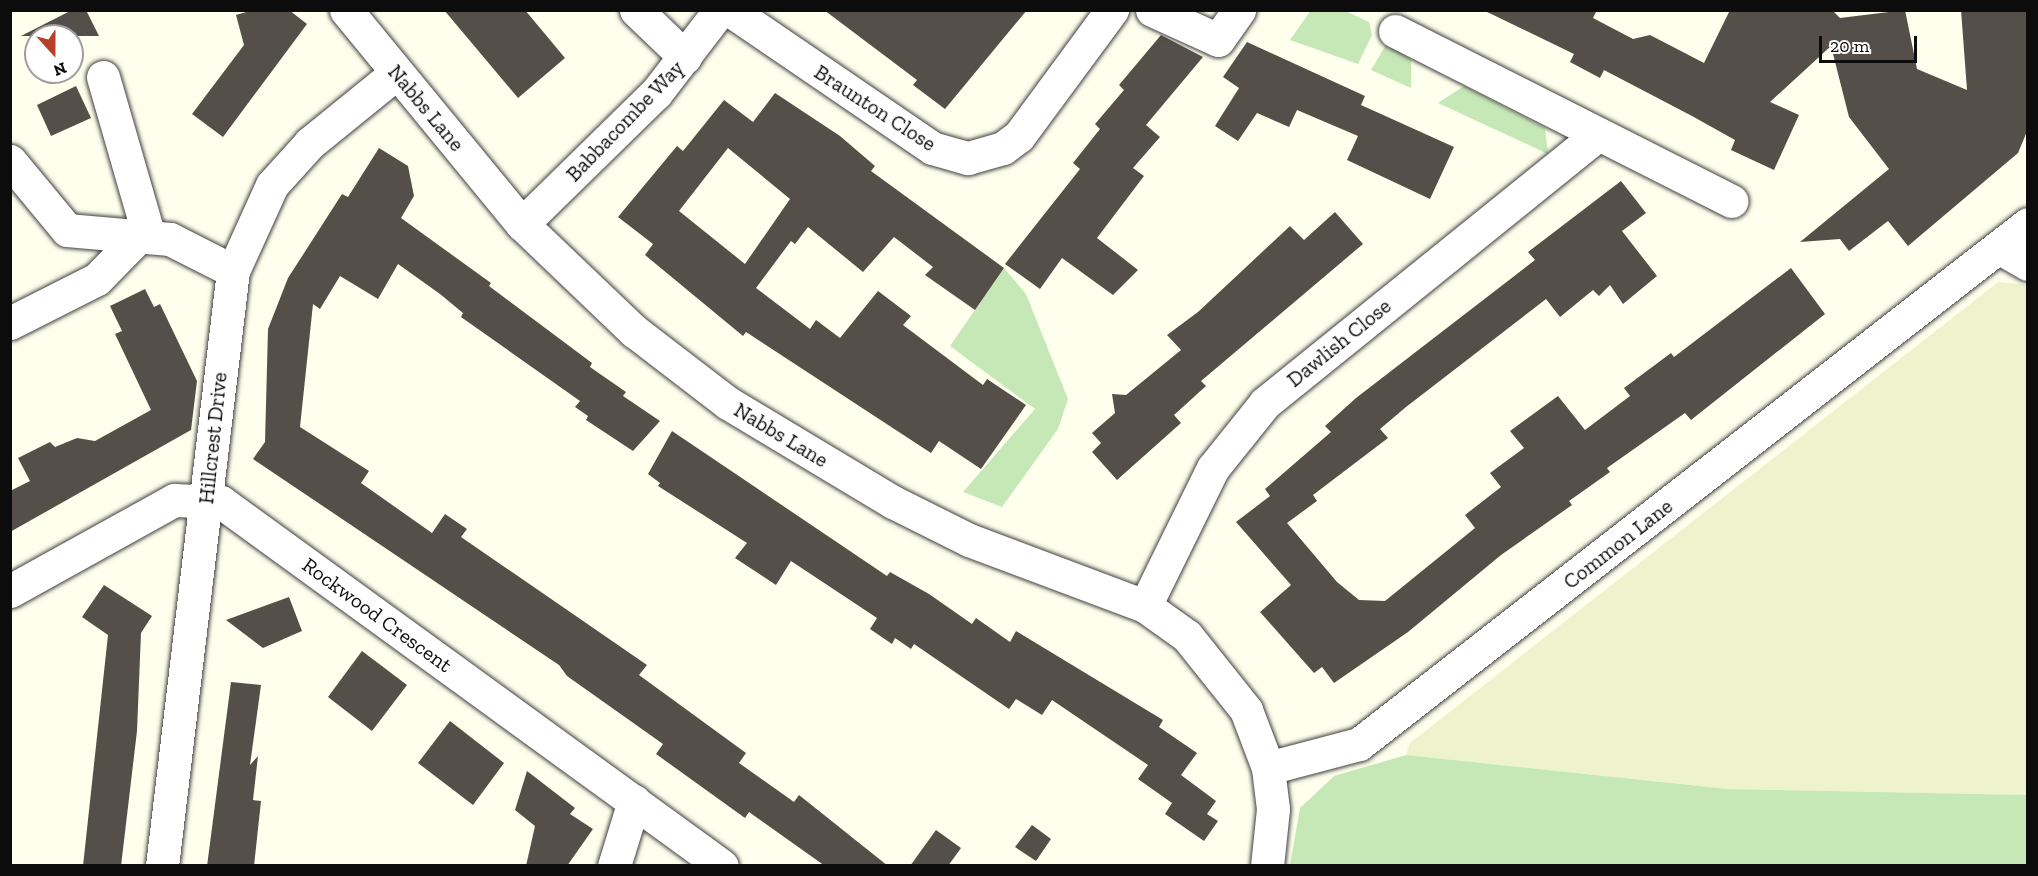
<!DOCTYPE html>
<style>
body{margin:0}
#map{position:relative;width:2038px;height:876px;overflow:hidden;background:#feffec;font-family:"Zilla Slab",serif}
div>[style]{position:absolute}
.farmland>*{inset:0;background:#eef3cd}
.green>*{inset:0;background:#c6e8b7}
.building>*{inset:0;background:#545049}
.roads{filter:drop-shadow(0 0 2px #3f3f3f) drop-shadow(0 0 2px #3f3f3f)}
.minor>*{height:33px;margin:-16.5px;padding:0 16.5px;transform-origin:16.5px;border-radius:16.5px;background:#fff}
span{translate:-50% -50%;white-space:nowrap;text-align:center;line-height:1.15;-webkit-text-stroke:6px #fff;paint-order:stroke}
.street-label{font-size:21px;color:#0c0c0c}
.frame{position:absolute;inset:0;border:12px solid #0c0c0c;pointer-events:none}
.north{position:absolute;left:24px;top:24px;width:60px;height:60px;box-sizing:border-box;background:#fff;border:2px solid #9e9e9e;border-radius:50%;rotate:159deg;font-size:16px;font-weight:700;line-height:24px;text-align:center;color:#0c0c0c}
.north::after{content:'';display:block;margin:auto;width:21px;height:27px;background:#b84028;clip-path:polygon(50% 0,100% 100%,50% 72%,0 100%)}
.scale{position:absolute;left:1819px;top:36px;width:98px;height:27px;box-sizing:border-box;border:3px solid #0c0c0c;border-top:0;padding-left:8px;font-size:18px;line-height:21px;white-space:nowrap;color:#0c0c0c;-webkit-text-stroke:4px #fff;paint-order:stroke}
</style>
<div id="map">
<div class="farmland">
<i style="clip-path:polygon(1998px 282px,2027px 285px,2027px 795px,1728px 789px,1406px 755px,1410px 743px)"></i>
</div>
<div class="green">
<i style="clip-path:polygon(1311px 10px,1345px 11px,1369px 22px,1372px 35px,1358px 64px,1290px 40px)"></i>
<i style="clip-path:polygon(1387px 43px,1411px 60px,1411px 88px,1371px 70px)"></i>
<i style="clip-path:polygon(1464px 86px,1545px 128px,1548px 154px,1438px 103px)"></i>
<i style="clip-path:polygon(1004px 268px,1026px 294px,1068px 399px,1058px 429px,1002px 507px,963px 492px,1035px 409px,950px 346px)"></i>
<i style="clip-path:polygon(1406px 755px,1728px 789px,2027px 795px,2027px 865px,1290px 865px,1300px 808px,1334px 776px)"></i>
</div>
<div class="building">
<i style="clip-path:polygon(72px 10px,86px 10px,99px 36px,21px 36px)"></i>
<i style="clip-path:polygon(253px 10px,289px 10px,307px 24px,223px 137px,192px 114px,244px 45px,236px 15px)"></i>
<i style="clip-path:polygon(444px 10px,525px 10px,565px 58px,518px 98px)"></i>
<i style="clip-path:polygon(824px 10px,1027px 10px,945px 109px,913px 85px,917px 80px)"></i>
<i style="clip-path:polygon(1483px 10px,1597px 10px,1593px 18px,1633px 39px,1650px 35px,1704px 63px,1730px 10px,1832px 10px,1840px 18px,1905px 10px,1917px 69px,1967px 90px,1961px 10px,2028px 10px,2028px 129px,2018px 153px,1908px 246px,1888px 221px,1849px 251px,1840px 239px,1800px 242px,1889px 169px,1849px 117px,1831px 46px,1770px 102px,1799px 115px,1774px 170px,1731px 150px,1735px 140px,1692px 116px,1604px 70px,1600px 78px,1570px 62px,1574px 54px)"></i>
<i style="clip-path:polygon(1161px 35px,1203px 57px,1146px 125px,1160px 137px,1133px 168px,1144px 176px,1097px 238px,1138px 270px,1113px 295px,1062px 258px,1040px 289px,1005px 264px,1080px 169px,1073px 163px,1100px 129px,1095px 124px,1124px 90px,1119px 85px)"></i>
<i style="clip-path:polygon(1247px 42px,1365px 96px,1361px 105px,1454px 147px,1430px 199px,1347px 160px,1358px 136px,1297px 110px,1289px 127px,1257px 113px,1238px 141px,1215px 126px,1239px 88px,1223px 77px)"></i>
<i style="clip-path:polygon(76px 86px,91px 118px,51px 136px,37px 105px)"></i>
<i style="clip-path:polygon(evenodd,775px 93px,840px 136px,875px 166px,871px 171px,1004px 268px,975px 310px,925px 275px,933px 267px,894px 237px,863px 272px,808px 227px,795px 244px,791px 241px,756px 288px,810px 329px,816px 320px,840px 338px,878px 291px,911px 316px,903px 325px,983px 385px,987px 379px,1026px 405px,981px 469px,939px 441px,931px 453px,746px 332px,743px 336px,645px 255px,653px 244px,618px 217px,677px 146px,683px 151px,724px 100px,753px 122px,775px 93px,728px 148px,790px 199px,745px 264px,679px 211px,728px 148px)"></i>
<i style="clip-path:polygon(379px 148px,408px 166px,414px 196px,401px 218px,491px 283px,489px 286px,592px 363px,590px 367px,626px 392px,623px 396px,660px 421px,633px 451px,586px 420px,588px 416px,575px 407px,580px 401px,461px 317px,463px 313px,440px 294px,398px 264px,378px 299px,340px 276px,320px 309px,313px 304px,300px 427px,369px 471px,361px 483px,432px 533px,445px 514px,467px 529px,461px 537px,647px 665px,639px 675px,746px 753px,739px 763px,794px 802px,799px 795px,888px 866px,825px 866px,749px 812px,745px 818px,656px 754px,663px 744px,567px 676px,559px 665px,253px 459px,265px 442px,268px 329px,288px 278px,342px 194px,348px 197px)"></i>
<i style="clip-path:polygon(1621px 181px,1646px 213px,1622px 231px,1657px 276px,1623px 304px,1610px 285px,1599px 296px,1593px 290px,1560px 317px,1546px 299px,1406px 407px,1380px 429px,1388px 438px,1313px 495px,1317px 501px,1287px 523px,1337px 582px,1359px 600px,1385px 601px,1475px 528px,1465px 515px,1501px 487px,1490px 473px,1524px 448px,1510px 431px,1558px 396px,1585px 430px,1630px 396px,1624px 388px,1671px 353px,1674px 357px,1791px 268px,1825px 314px,1691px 420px,1685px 413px,1607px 468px,1610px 472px,1569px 501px,1572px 505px,1501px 555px,1408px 632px,1334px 683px,1322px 667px,1314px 673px,1260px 612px,1291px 585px,1236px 522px,1270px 496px,1265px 489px,1331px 432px,1325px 426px,1356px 398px,1535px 260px,1528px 252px)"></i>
<i style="clip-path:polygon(1335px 212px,1363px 244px,1201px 381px,1206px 386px,1174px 415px,1181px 423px,1117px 480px,1092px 452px,1101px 443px,1092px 433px,1115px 413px,1112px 394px,1126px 395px,1181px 350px,1167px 335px,1198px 312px,1290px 226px,1304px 240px)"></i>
<i style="clip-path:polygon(145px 289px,154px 307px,160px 304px,197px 381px,191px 430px,10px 532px,10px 491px,30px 481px,18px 458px,50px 442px,55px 447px,77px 438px,95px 441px,151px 410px,115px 334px,122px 331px,110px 306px)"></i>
<i style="clip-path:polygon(672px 431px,887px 576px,890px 572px,929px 594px,972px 624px,976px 618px,1010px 642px,1016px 631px,1163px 720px,1159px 727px,1197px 753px,1181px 775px,1216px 801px,1207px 814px,1218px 821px,1204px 841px,1165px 814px,1172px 803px,1138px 779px,1148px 765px,1052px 700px,1042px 715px,1016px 699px,1009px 709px,914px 644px,911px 649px,895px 638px,892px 644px,870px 629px,877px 618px,791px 561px,776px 585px,735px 558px,747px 543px,658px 486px,660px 483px,648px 474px)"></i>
<i style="clip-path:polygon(104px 585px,152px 616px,141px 633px,137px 731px,121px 866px,83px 866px,108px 635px,82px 617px)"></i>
<i style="clip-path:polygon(289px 597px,302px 631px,263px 648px,226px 620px)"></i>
<i style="clip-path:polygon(362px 651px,407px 685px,372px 731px,328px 697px)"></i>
<i style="clip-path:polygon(231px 682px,261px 685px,250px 765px,258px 756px,253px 800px,261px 801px,254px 866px,207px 866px)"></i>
<i style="clip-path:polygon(450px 721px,504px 763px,473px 805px,418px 763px)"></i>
<i style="clip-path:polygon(527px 771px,575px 808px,570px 814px,593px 829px,567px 866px,526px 866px,535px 826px,515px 810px)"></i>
<i style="clip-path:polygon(1032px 825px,1051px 839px,1036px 861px,1015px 847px)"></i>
<i style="clip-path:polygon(936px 830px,961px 848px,948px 866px,910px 866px)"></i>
</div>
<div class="roads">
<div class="minor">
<i style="left:346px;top:10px;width:277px;rotate:50.6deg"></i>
<i style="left:522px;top:224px;width:155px;rotate:43.7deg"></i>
<i style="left:634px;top:331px;width:118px;rotate:37.5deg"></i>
<i style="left:728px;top:403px;width:192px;rotate:31deg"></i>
<i style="left:893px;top:502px;width:85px;rotate:26.6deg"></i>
<i style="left:969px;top:540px;width:188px;rotate:20.6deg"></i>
<i style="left:1145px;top:606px;width:52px;rotate:35.5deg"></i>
<i style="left:1187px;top:636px;width:95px;rotate:51.4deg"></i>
<i style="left:1246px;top:710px;width:62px;rotate:69.2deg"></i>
<i style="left:1268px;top:768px;width:41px;rotate:83deg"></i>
<i style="left:1273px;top:809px;width:57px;rotate:96deg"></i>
<i style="left:636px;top:10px;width:68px;rotate:43.8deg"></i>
<i style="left:730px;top:10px;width:245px;rotate:34.3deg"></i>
<i style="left:932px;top:148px;width:37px;rotate:16deg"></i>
<i style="left:968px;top:158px;width:36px;rotate:-16deg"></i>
<i style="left:1003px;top:148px;width:20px;rotate:-37deg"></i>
<i style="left:1019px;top:136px;width:157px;rotate:-53.6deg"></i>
<i style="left:1152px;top:10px;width:72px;rotate:24.4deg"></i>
<i style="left:1218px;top:40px;width:37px;rotate:-55deg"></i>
<i style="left:1395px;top:31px;width:377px;rotate:26.8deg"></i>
<i style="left:103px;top:77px;width:166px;rotate:73.9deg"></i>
<i style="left:10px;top:161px;width:89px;rotate:50.4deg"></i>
<i style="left:67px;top:230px;width:103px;rotate:5deg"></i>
<i style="left:170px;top:239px;width:71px;rotate:26.9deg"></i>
<i style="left:522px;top:224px;width:187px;rotate:-44.4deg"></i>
<i style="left:656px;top:93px;width:105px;rotate:-52.4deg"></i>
<i style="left:2000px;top:248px;width:32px;rotate:30deg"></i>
<i style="left:10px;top:323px;width:97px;rotate:-26.8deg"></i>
<i style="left:97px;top:279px;width:62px;rotate:-45.7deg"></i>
<i style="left:10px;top:591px;width:188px;rotate:-29deg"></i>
<i style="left:174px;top:500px;width:47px;rotate:2.4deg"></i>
<i style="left:221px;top:502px;width:619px;rotate:36deg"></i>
<i style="left:1145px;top:606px;width:154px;rotate:-63.8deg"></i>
<i style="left:1213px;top:468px;width:83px;rotate:-51.3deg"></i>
<i style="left:1265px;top:403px;width:428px;rotate:-38.9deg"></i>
<i style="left:1268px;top:768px;width:94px;rotate:-14.8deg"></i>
<i style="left:1359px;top:744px;width:847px;rotate:-37.86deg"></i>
<i style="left:162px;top:866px;width:599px;rotate:-83.2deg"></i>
<i style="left:233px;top:271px;width:94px;rotate:-65.6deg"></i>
<i style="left:272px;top:185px;width:57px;rotate:-47.9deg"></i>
<i style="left:310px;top:143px;width:111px;rotate:-39.1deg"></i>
<i style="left:614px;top:866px;width:68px;rotate:-72.9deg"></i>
</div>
</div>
<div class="street-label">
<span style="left:426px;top:108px;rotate:50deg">Nabbs Lane</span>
<span style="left:875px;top:108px;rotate:33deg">Braunton Close</span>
<span style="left:625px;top:121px;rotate:-46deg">Babbacombe Way</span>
<span style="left:1339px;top:343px;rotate:-39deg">Dawlish Close</span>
<span style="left:781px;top:435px;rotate:31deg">Nabbs Lane</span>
<span style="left:213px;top:438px;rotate:-84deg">Hillcrest Drive</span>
<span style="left:1618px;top:544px;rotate:-38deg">Common Lane</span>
<span style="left:377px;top:615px;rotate:36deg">Rockwood Crescent</span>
</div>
<div class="frame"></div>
<div class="north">N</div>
<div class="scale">20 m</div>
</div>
